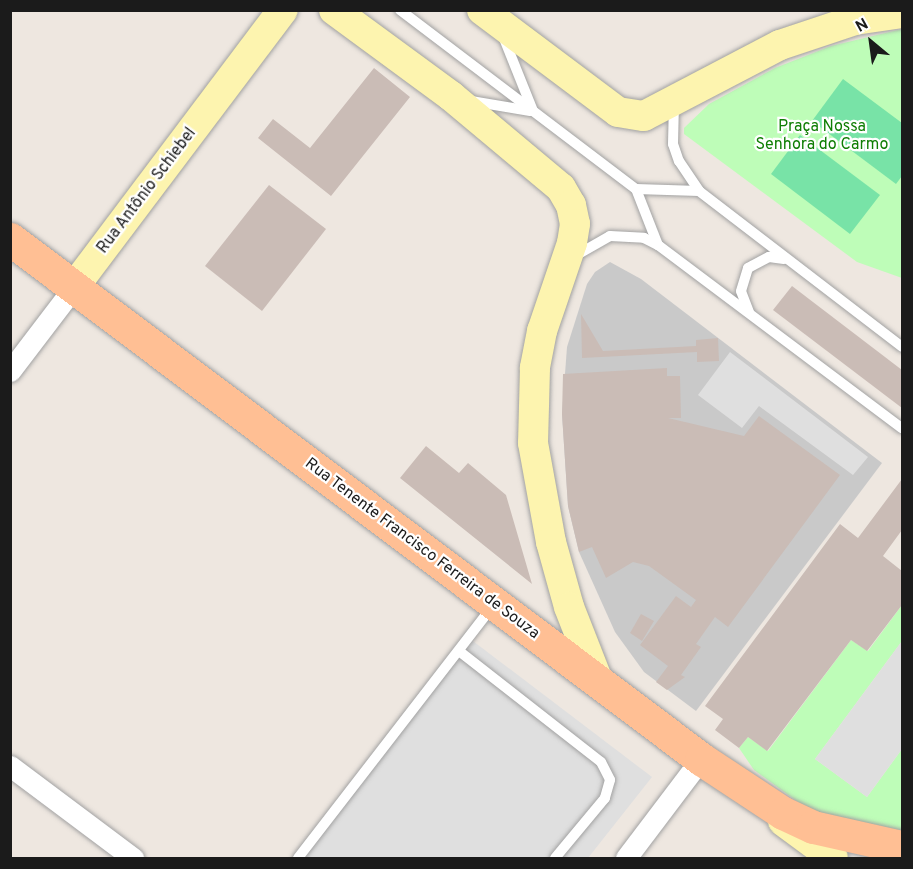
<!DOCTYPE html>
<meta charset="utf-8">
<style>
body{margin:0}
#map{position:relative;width:913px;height:869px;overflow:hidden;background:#eee7e0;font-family:Overpass,sans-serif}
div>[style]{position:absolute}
.religious>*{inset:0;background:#c9c9c9}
.park>*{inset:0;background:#befdb8}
.pitch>*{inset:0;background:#78e3a7}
.parking>*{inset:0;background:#dfdfdf}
.building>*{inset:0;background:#cabcb6}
.roads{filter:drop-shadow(0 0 2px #a2a2a2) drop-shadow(0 0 2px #a2a2a2)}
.lane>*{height:10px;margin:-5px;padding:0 5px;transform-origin:5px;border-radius:5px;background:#fff}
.street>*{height:21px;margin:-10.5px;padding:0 10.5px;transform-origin:10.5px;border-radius:10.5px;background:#fff}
.secondary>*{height:30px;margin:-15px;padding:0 15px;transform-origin:15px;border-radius:15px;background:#fdf4af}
.primary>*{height:33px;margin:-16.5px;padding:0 16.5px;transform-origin:16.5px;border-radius:16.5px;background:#ffbf94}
span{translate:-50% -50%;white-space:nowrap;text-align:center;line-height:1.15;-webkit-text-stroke:4.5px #fff;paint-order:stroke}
.park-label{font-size:16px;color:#0f7e04}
.street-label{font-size:16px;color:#1b1b1b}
.frame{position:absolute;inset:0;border:12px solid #1b1b1b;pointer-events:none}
.north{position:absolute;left:841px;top:12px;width:60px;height:60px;-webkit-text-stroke:4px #fff;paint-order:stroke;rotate:331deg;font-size:16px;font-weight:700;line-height:24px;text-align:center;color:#1b1b1b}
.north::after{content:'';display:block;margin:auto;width:21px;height:27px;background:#1b1b1b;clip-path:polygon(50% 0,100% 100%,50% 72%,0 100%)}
</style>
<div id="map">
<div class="religious">
<i style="clip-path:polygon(610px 262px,641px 279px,882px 463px,696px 711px,644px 672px,615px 632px,579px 552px,568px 506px,562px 414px,567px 347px,587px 284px,595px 272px)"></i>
</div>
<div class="park">
<i style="clip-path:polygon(902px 29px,902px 278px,857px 262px,684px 134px,684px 128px,709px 104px,775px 68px,831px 46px)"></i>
<i style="clip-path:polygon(902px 605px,902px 641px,815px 759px,867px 797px,902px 749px,902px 836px,837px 822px,802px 805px,754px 770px,739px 748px,748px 737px,768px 751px,851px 640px,868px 651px)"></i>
</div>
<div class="pitch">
<i style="clip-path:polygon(843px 79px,902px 123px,902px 176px,896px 184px,812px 121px)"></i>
<i style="clip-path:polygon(800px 135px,880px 195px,850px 234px,771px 174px)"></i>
</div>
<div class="parking">
<i style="clip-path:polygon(730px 352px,868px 457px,853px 475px,759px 406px,742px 428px,698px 395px)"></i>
<i style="clip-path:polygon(469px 638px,652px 777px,588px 858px,298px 858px)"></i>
<i style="clip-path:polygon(902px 641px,902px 749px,867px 797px,815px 759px)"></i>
</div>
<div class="building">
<i style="clip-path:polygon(374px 68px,410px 97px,331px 196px,258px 138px,273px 119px,310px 148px)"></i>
<i style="clip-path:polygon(269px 185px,326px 229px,262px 311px,205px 266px)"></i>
<i style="clip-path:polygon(792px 286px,902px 370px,902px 408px,773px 310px)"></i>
<i style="clip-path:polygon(581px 314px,603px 351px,696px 346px,696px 340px,718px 338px,719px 361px,697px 362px,697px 352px,582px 358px)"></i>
<i style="clip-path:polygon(667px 368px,667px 376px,680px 376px,681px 418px,668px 418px,744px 436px,759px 416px,840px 475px,728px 627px,715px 617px,696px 644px,701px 647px,681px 675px,685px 677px,667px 690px,656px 682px,668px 666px,640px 645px,676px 596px,691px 607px,696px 600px,649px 566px,633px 562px,606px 578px,592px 547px,579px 552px,568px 506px,562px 414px,563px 374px)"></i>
<i style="clip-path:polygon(426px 446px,459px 473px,468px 463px,506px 495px,532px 584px,400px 478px)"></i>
<i style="clip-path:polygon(902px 479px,902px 530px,883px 556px,902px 571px,902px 605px,867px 651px,851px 640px,767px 751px,748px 737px,739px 748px,715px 730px,723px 719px,705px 706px,840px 524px,858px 538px)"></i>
<i style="clip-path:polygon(641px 614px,654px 621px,642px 641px,630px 633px)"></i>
</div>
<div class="roads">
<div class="lane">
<i style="left:400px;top:10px;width:296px;rotate:37.2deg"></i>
<i style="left:503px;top:36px;width:81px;rotate:68.2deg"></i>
<i style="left:471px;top:101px;width:60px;rotate:9.6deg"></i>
<i style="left:674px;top:103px;width:41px;rotate:91.4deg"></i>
<i style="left:673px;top:144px;width:18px;rotate:71deg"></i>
<i style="left:679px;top:161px;width:36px;rotate:56deg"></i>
<i style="left:699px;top:191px;width:256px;rotate:37.5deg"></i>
<i style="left:636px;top:189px;width:63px;rotate:1.8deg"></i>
<i style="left:636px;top:189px;width:60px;rotate:68.6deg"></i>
<i style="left:575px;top:256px;width:40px;rotate:-29.7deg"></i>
<i style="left:610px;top:236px;width:34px;rotate:3deg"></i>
<i style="left:644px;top:238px;width:16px;rotate:27deg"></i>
<i style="left:658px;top:245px;width:305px;rotate:36.9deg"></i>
<i style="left:749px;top:312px;width:22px;rotate:-111deg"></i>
<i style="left:741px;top:291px;width:24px;rotate:-73deg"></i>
<i style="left:748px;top:268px;width:24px;rotate:-28deg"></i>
<i style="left:769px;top:257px;width:15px;rotate:8deg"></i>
<i style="left:459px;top:651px;width:180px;rotate:38deg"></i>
<i style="left:601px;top:762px;width:20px;rotate:63deg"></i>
<i style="left:610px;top:780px;width:19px;rotate:106deg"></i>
<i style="left:605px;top:798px;width:78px;rotate:129.8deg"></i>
<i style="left:298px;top:858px;width:317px;rotate:-52.3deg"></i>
</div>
<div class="street">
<i style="left:10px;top:371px;width:106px;rotate:-52.7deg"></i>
<i style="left:10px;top:766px;width:154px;rotate:36.8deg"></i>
<i style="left:626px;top:858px;width:124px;rotate:-52.9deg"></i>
</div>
<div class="secondary">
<i style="left:334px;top:10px;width:145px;rotate:36.3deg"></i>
<i style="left:451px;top:96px;width:143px;rotate:39.9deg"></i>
<i style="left:561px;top:188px;width:20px;rotate:60deg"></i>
<i style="left:571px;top:205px;width:19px;rotate:78deg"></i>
<i style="left:575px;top:224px;width:19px;rotate:99deg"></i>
<i style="left:572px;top:243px;width:93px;rotate:108.8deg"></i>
<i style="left:542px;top:331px;width:38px;rotate:101deg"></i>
<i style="left:535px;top:368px;width:75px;rotate:91.5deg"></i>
<i style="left:533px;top:443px;width:101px;rotate:79.7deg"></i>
<i style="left:551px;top:542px;width:67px;rotate:74.5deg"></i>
<i style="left:569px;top:607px;width:79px;rotate:68.6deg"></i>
<i style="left:482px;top:10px;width:170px;rotate:36.9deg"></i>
<i style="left:618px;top:112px;width:26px;rotate:9deg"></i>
<i style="left:644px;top:116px;width:153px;rotate:-27.6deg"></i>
<i style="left:780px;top:45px;width:79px;rotate:-18.4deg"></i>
<i style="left:855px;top:20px;width:48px;rotate:-8.5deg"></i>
<i style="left:74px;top:287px;width:347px;rotate:-53deg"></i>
<i style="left:783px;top:821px;width:62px;rotate:36.5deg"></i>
</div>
<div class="primary">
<i style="left:10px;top:239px;width:865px;rotate:36.96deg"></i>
<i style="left:701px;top:759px;width:98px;rotate:33.4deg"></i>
<i style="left:783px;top:813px;width:33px;rotate:25deg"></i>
<i style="left:813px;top:827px;width:91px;rotate:12.7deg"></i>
</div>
</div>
<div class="park-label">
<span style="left:822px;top:136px">Praça Nossa<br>Senhora do Carmo</span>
</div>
<div class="street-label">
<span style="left:147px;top:191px;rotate:-53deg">Rua Antônio Schiebel</span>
<span style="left:422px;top:549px;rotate:37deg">Rua Tenente Francisco Ferreira de Souza</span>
</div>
<div class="frame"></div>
<div class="north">N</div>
</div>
